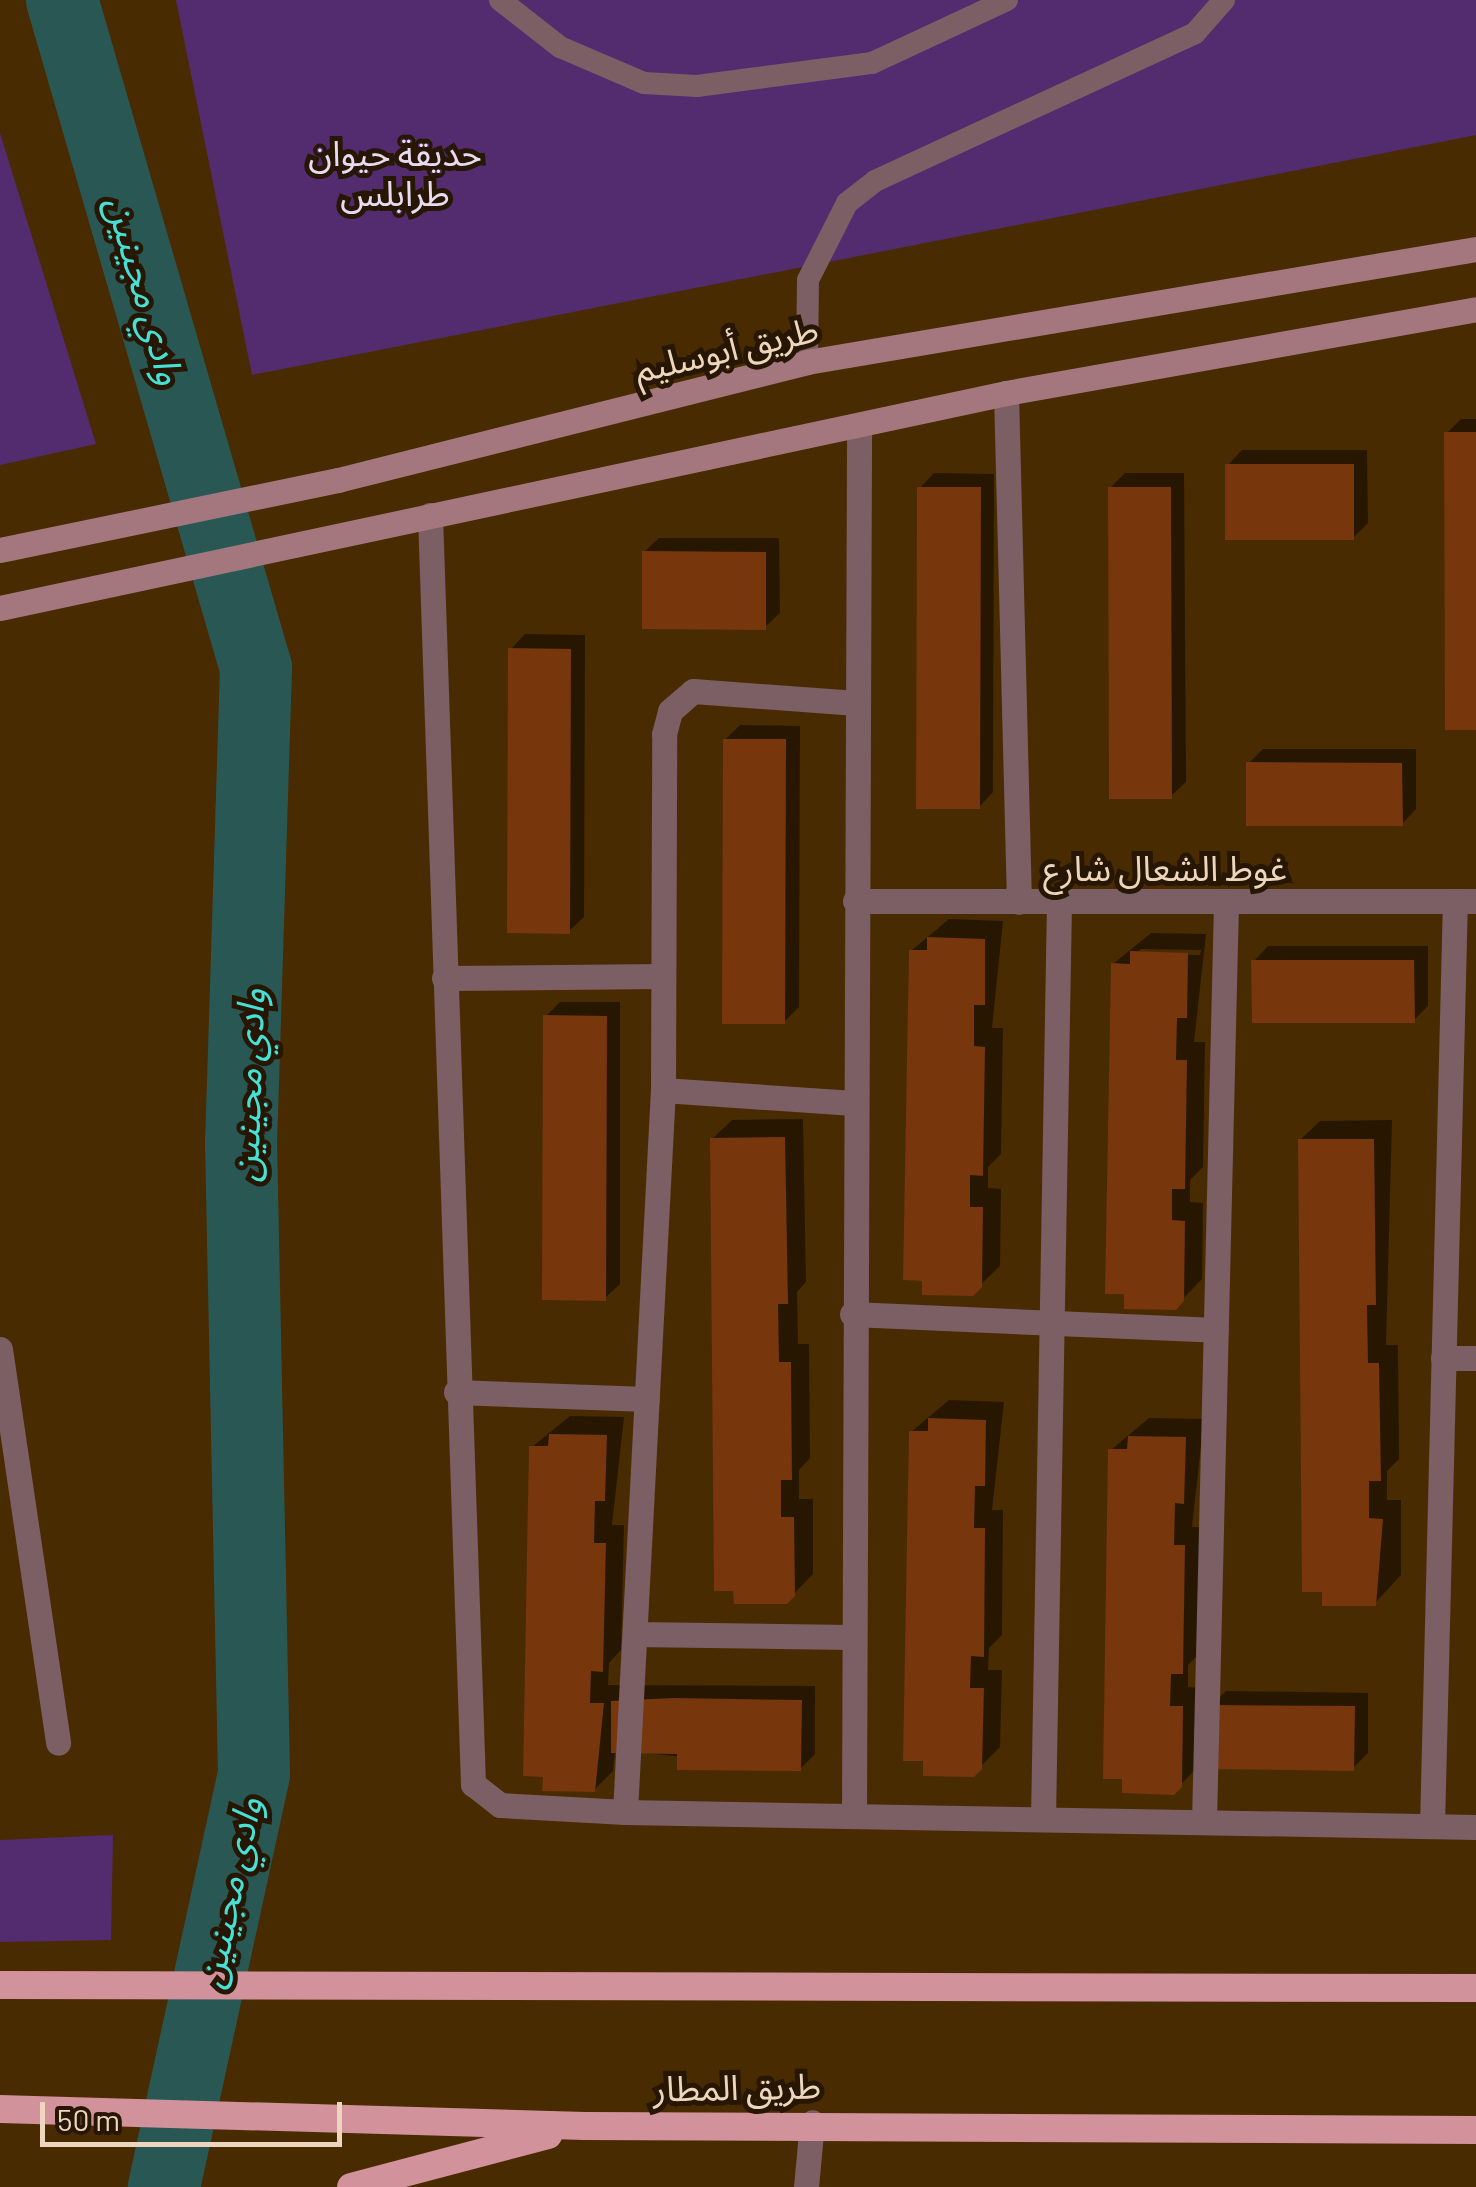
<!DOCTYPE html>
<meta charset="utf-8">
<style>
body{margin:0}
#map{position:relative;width:1476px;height:2187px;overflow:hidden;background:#492b02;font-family:Barlow,"Noto Sans Arabic",sans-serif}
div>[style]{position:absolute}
.green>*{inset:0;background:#522c6e}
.shadow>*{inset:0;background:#0007}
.river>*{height:72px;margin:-36px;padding:0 36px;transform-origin:36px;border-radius:36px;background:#295854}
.building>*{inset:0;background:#77360b}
.service>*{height:22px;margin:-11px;padding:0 11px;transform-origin:11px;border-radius:11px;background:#7c5f64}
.minor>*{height:25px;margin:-12.5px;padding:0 12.5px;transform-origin:12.5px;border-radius:12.5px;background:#7c5f64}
.tertiary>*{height:25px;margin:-12.5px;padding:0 12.5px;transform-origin:12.5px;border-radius:12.5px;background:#7c5f64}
.secondary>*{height:25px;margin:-12.5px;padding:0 12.5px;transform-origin:12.5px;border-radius:12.5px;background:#a4777f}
.trunk>*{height:28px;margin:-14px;padding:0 14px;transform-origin:14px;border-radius:14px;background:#d2929c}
span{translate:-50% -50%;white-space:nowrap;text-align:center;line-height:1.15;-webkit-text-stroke:10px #271603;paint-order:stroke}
.park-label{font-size:35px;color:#e7dbf2}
.street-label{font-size:35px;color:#edd6bd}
.water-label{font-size:38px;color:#45e1d6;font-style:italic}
.scale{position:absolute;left:40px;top:2102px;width:302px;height:45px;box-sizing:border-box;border:5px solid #edd6bd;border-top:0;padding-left:12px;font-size:30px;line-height:35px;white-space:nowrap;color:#edd6bd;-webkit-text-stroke:8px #271603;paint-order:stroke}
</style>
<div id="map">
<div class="green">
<i style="clip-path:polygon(176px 0,1476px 0,1476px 135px,252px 375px)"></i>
<i style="clip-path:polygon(0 133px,96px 444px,0 465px)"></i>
<i style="clip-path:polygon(113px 1835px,111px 1940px,0 1942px,0 1840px)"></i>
</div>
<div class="shadow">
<i style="clip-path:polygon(1461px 419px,1476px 419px,1476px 728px,1447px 433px)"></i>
<i style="clip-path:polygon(1242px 450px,1367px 450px,1368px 523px,1353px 538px,1228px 465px)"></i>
<i style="clip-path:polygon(934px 473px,994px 474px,993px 792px,979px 807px,920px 488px)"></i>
<i style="clip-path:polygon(1125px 473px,1184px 473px,1186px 782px,1171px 796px,1110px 488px)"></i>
<i style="clip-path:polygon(659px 538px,779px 538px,780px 613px,765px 627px,644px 552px)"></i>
<i style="clip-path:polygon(525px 634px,585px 635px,584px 917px,569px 931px,511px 649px)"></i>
<i style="clip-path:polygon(740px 725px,800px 726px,799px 1007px,784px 1022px,725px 740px)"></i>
<i style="clip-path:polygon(1263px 749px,1416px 749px,1416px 809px,1402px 824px,1249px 763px)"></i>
<i style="clip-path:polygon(949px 919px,1003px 921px,992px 1028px,1003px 1028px,1001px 1154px,988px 1167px,988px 1188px,1001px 1189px,1000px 1266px,972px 1293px,911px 951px)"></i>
<i style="clip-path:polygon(evenodd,1151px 933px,1206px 934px,1194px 1042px,1205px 1042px,1203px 1167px,1190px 1180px,1190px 1202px,1203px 1203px,1202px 1279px,1175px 1307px,1113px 964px,1151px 933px,1141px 949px,1201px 950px,1200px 955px,1136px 954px,1141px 949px)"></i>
<i style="clip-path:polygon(1268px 946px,1428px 946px,1428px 1006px,1414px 1020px,1254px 961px)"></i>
<i style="clip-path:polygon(560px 1002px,620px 1002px,620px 1284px,605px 1298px,546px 1016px)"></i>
<i style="clip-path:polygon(803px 1119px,806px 1282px,797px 1292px,798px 1344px,809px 1344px,810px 1458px,799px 1470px,799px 1499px,813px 1499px,813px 1574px,786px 1602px,712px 1139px,732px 1120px)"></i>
<i style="clip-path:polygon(1392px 1120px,1386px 1345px,1398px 1345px,1399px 1459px,1387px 1471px,1387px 1500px,1401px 1500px,1401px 1575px,1375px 1603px,1300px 1140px,1320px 1121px)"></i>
<i style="clip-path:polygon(949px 1400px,1004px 1402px,992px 1510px,1003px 1510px,1002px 1635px,989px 1648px,988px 1670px,1002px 1670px,1000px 1747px,973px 1774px,911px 1432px)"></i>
<i style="clip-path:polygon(570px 1416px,624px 1417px,612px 1525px,624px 1525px,621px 1650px,609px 1663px,608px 1685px,815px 1686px,815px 1754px,800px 1769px,615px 1750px,613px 1771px,594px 1790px,532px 1447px)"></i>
<i style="clip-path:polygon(1149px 1418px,1204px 1419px,1192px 1527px,1203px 1527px,1201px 1652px,1188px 1665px,1188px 1687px,1201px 1688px,1200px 1765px,1173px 1792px,1111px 1450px)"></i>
<i style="clip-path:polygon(1226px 1691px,1368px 1693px,1368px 1753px,1353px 1768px,1211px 1706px)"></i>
</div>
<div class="river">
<i style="left:62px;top:0;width:696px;rotate:73.81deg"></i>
<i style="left:256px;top:668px;width:474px;rotate:91.8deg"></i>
<i style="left:241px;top:1142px;width:632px;rotate:88.82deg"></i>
<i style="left:254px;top:1774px;width:423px;rotate:102.3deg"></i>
</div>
<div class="building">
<i style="clip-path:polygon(1444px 432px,1476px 432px,1476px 730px,1445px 730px)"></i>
<i style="clip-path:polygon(1225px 464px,1354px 464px,1354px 540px,1225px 540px)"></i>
<i style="clip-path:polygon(917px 487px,981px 487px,980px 809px,916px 809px)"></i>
<i style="clip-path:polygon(1108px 487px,1171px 487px,1172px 799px,1109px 799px)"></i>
<i style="clip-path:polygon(642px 551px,766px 552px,766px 630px,642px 629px)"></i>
<i style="clip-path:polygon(508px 648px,571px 649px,570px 934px,507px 933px)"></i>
<i style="clip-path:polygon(723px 739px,786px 739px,785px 1024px,722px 1024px)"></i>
<i style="clip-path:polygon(1246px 762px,1402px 763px,1403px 826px,1246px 826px)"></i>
<i style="clip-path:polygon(927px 937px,985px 939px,985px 1005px,974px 1005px,974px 1046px,985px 1047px,983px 1176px,970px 1175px,970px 1207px,983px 1207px,982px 1287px,973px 1296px,922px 1295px,922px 1281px,903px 1280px,909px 950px,927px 950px)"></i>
<i style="clip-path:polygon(1130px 951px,1188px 953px,1187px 1018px,1177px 1018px,1176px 1060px,1187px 1060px,1185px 1189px,1172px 1189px,1172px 1220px,1185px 1221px,1184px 1301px,1176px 1310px,1124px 1309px,1124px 1294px,1105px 1294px,1111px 963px,1130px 964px)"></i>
<i style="clip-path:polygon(1251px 960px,1414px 960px,1415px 1023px,1252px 1023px)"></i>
<i style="clip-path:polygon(543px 1015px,607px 1016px,606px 1301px,542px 1300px)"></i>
<i style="clip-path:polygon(785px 1137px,788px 1304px,778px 1304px,779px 1362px,791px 1362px,792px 1480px,781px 1480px,781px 1517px,794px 1517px,795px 1596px,787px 1604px,734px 1604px,733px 1591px,714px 1591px,710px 1138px)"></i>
<i style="clip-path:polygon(1298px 1139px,1374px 1139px,1376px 1305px,1367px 1305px,1368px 1363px,1379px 1363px,1381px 1481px,1369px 1481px,1369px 1518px,1383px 1519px,1376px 1606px,1322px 1606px,1322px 1592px,1302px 1592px)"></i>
<i style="clip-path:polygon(928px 1418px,986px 1420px,985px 1486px,975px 1486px,974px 1528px,985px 1528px,984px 1657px,971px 1656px,970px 1688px,984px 1688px,982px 1769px,974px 1777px,923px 1776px,923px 1761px,903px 1761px,909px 1431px,928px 1431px)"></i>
<i style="clip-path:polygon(549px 1434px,607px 1435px,605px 1501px,595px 1501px,594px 1543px,606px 1543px,603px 1672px,591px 1671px,590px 1703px,604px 1703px,595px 1792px,542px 1791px,543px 1777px,523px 1776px,529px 1446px,548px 1446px)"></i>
<i style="clip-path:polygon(1128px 1436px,1186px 1437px,1184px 1504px,1175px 1503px,1174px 1545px,1185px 1545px,1183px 1674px,1171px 1674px,1170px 1706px,1183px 1706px,1182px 1787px,1174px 1795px,1122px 1793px,1122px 1779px,1103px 1779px,1108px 1449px,1127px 1449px)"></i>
<i style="clip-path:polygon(674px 1698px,802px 1700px,801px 1771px,677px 1770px,677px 1754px,611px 1753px,611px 1701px)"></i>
<i style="clip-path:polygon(1209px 1705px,1355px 1706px,1354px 1771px,1209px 1769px)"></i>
</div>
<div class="service">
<i style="left:500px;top:0;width:76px;rotate:38.1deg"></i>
<i style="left:560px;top:47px;width:91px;rotate:23.2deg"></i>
<i style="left:644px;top:83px;width:53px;rotate:3.2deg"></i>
<i style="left:697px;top:86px;width:177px;rotate:-7.5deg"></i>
<i style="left:872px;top:63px;width:149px;rotate:-25deg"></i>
<i style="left:807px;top:362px;width:82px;rotate:-89.3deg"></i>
<i style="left:808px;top:280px;width:86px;rotate:-63.1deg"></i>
<i style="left:847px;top:203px;width:36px;rotate:-38deg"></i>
<i style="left:875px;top:181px;width:353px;rotate:-24.8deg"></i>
<i style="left:1195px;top:33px;width:44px;rotate:-48.7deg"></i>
</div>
<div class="minor">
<i style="left:1006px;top:393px;width:509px;rotate:88.54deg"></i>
<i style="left:430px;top:515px;width:1270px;rotate:88.06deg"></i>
<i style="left:473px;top:1784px;width:34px;rotate:38deg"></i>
<i style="left:500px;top:1805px;width:125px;rotate:3.2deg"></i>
<i style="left:625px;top:1812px;width:851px;rotate:1.01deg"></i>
<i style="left:855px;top:901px;width:621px"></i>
<i style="left:444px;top:978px;width:219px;rotate:-0.5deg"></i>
<i style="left:663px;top:1090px;width:191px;rotate:3.9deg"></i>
<i style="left:852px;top:1314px;width:364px;rotate:2.5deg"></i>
<i style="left:0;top:1349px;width:398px;rotate:81.6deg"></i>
<i style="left:1443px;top:1358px;width:33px"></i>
<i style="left:456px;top:1392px;width:191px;rotate:2.1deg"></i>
<i style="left:635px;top:1634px;width:216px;rotate:0.8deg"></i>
<i style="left:625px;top:1812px;width:723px;rotate:-86.99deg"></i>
<i style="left:663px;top:1090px;width:356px;rotate:-89.8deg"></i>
<i style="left:664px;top:734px;width:24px;rotate:-75deg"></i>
<i style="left:670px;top:711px;width:30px;rotate:-41deg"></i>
<i style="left:693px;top:691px;width:164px;rotate:4.2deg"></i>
<i style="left:854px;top:1816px;width:1391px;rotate:-89.79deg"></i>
<i style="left:1043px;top:1819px;width:918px;rotate:-89deg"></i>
<i style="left:1204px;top:1822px;width:921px;rotate:-88.63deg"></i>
<i style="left:1432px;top:1826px;width:925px;rotate:-88.58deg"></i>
</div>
<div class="tertiary">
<i style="left:806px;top:2187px;width:65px;rotate:-84.7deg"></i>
</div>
<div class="secondary">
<i style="left:0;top:550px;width:345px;rotate:-11.7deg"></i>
<i style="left:338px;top:480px;width:484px;rotate:-14.1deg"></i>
<i style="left:807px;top:362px;width:678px;rotate:-9.59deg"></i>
<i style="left:0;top:608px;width:1029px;rotate:-12.06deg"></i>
<i style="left:1006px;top:393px;width:477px;rotate:-10.1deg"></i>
</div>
<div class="trunk">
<i style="left:0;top:1985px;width:1476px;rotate:0.12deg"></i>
<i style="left:0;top:2109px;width:585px;rotate:1.66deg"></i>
<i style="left:585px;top:2126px;width:891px;rotate:0.26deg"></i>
<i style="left:351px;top:2187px;width:204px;rotate:-14.8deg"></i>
</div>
<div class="park-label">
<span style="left:395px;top:172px">حديقة حيوان<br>طرابلس</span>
</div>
<div class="street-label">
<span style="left:726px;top:348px;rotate:-13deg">طريق أبوسليم</span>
<span style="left:1165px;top:867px">غوط الشعال شارع</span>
<span style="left:737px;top:2086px;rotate:-1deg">طريق المطار</span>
</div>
<div class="water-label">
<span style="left:146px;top:290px;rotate:74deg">وادي مجينين</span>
<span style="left:247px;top:1085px;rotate:-88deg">وادي مجينين</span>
<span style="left:228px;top:1892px;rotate:-78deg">وادي مجينين</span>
</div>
<div class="scale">50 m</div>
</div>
